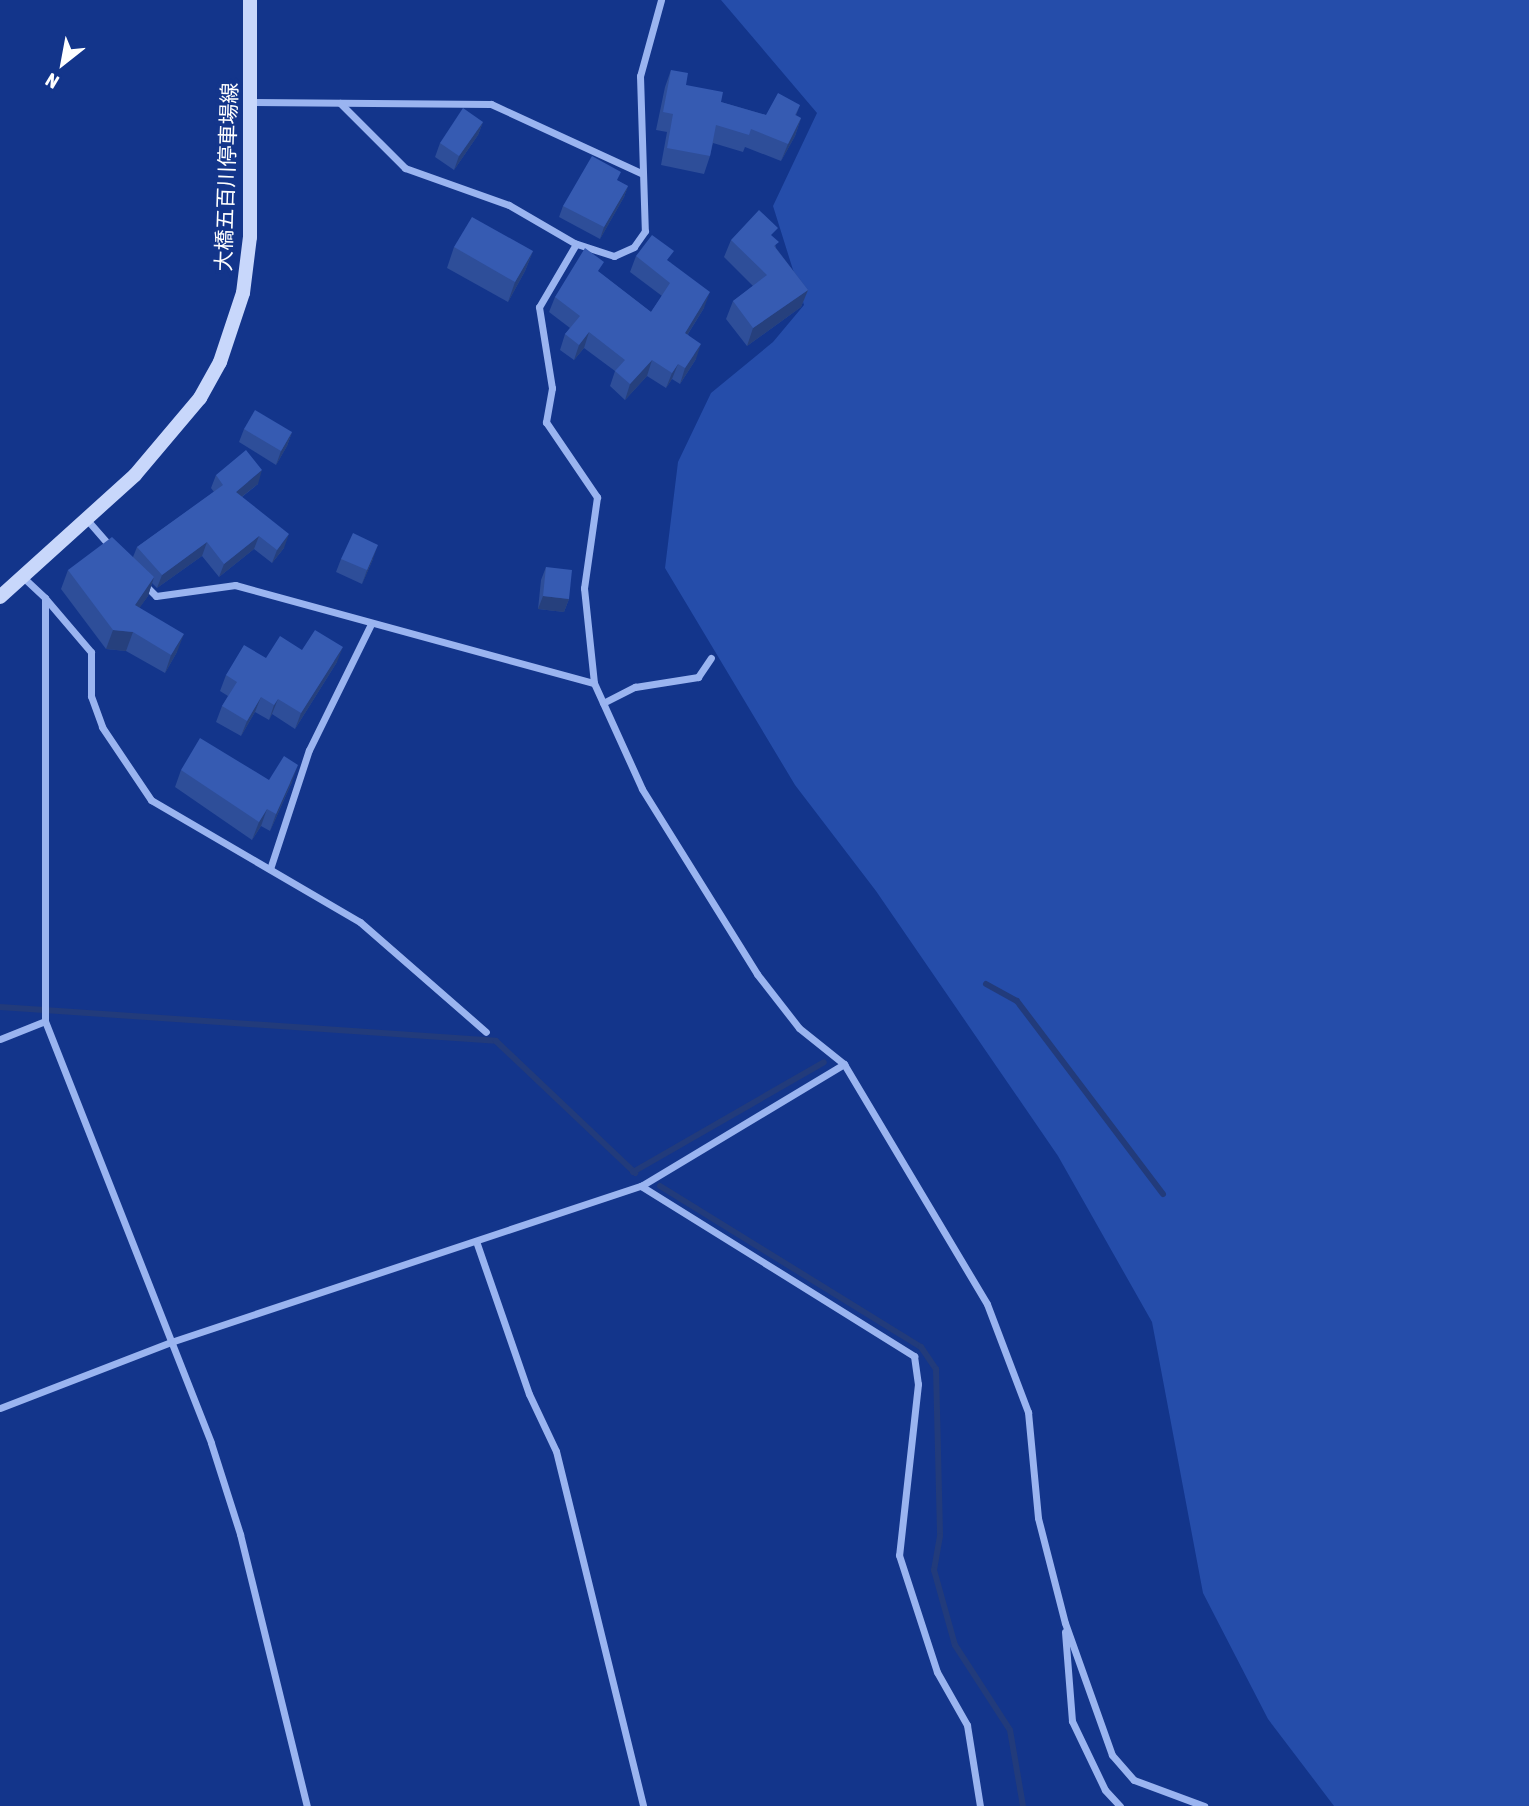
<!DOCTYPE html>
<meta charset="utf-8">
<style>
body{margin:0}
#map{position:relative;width:1529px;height:1806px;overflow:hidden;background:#13358b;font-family:"Asap Condensed","Noto Sans JP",sans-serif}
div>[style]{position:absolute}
.green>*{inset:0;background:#254daa}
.stream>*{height:6px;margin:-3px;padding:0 3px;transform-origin:3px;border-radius:3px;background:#223b7b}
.street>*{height:7px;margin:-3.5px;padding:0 3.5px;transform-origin:3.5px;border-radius:3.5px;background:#9ab4f0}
.secondary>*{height:14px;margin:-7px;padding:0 7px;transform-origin:7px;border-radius:7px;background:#c8d7fb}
.wall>*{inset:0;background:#2e4e99}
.shaded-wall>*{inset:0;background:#26407d}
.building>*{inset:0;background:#365bb2}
span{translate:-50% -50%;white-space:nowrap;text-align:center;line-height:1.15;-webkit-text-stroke:7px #13358b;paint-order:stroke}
.street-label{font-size:21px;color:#fff}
.north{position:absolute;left:28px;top:28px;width:70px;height:70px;-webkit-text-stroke:5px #13358b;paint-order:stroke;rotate:211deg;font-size:19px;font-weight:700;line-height:28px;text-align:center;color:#fff}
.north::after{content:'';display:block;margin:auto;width:24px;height:32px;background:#fff;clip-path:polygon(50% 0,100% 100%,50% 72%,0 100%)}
</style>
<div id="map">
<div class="green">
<i style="clip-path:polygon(721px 0,1529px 0,1529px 1806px,1334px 1806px,1268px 1719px,1203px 1593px,1152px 1322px,1058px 1156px,876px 891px,795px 785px,665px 568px,678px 462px,711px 393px,773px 342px,804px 305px,773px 206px,817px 113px)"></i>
</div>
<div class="stream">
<i style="left:986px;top:984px;width:35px;rotate:29deg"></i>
<i style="left:1017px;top:1001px;width:242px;rotate:52.9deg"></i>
<i style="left:0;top:1007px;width:497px;rotate:3.9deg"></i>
<i style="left:496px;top:1041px;width:192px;rotate:43.5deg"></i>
<i style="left:633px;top:1172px;width:220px;rotate:-29.9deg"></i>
<i style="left:660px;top:1186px;width:307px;rotate:31.7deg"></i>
<i style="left:921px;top:1347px;width:27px;rotate:56deg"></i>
<i style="left:936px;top:1369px;width:167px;rotate:88.6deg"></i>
<i style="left:940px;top:1536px;width:35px;rotate:100deg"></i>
<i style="left:934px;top:1570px;width:78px;rotate:74.4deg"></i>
<i style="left:955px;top:1645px;width:101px;rotate:57.1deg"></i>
<i style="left:1010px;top:1730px;width:77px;rotate:80.3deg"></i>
</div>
<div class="street">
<i style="left:661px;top:0;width:79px;rotate:105.4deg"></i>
<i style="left:640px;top:76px;width:155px;rotate:88.2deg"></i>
<i style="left:645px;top:231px;width:19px;rotate:125deg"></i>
<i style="left:634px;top:247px;width:22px;rotate:156deg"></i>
<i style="left:614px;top:256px;width:40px;rotate:-162deg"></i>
<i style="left:576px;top:244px;width:73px;rotate:120.4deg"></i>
<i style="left:539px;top:307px;width:82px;rotate:80.9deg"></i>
<i style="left:552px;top:388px;width:35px;rotate:100deg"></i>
<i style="left:546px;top:422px;width:91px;rotate:55.8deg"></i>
<i style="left:597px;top:497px;width:92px;rotate:98.1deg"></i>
<i style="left:584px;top:588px;width:96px;rotate:84deg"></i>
<i style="left:594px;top:683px;width:116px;rotate:65.6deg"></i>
<i style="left:642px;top:789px;width:218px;rotate:58.1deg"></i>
<i style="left:757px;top:974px;width:68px;rotate:52.1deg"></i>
<i style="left:799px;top:1028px;width:58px;rotate:38.7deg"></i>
<i style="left:844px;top:1064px;width:279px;rotate:59.2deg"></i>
<i style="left:987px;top:1304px;width:116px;rotate:69.2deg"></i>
<i style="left:1028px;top:1412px;width:106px;rotate:84.6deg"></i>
<i style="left:1038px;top:1518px;width:108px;rotate:75.6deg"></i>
<i style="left:1065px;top:1623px;width:140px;rotate:70.4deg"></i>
<i style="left:1112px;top:1755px;width:33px;rotate:49deg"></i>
<i style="left:1134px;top:1780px;width:75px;rotate:20.4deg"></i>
<i style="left:251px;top:102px;width:240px;rotate:0.5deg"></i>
<i style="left:491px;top:104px;width:165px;rotate:24.7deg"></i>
<i style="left:340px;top:103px;width:92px;rotate:45deg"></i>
<i style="left:405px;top:168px;width:110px;rotate:19.6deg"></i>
<i style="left:509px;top:205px;width:78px;rotate:30.2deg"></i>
<i style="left:89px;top:522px;width:35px;rotate:49deg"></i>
<i style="left:26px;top:580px;width:26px;rotate:43deg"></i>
<i style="left:45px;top:598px;width:423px;rotate:90deg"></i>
<i style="left:45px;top:1021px;width:453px;rotate:68.5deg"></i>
<i style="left:211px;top:1443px;width:96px;rotate:72.3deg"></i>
<i style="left:240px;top:1534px;width:280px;rotate:76.2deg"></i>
<i style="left:143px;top:583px;width:18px;rotate:45deg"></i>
<i style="left:156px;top:596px;width:80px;rotate:-7.9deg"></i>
<i style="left:235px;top:585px;width:372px;rotate:15.3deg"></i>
<i style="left:45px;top:598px;width:71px;rotate:49.6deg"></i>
<i style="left:91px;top:652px;width:44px;rotate:90deg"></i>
<i style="left:91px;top:696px;width:33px;rotate:70deg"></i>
<i style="left:102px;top:727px;width:88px;rotate:56.1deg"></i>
<i style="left:151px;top:800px;width:242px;rotate:30.3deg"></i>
<i style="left:360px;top:922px;width:167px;rotate:41.1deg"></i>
<i style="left:603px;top:703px;width:36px;rotate:-27deg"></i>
<i style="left:635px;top:687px;width:64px;rotate:-9deg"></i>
<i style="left:698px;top:677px;width:23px;rotate:-56deg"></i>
<i style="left:270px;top:869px;width:125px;rotate:-71.9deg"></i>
<i style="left:309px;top:750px;width:140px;rotate:-63.8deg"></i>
<i style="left:0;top:1039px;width:48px;rotate:-21.8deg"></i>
<i style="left:641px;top:1186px;width:322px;rotate:31.9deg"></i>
<i style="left:914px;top:1356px;width:28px;rotate:82deg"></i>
<i style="left:918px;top:1384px;width:172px;rotate:96.3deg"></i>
<i style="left:899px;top:1555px;width:123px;rotate:72deg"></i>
<i style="left:937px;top:1672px;width:61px;rotate:60.5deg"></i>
<i style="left:967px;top:1725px;width:82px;rotate:80.9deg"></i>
<i style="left:476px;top:1241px;width:162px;rotate:70.9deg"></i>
<i style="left:529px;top:1394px;width:63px;rotate:64.7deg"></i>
<i style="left:556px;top:1451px;width:366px;rotate:76.2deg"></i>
<i style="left:0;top:1408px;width:186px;rotate:-21.1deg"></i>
<i style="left:174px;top:1341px;width:492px;rotate:-18.4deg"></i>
<i style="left:641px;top:1186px;width:237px;rotate:-31deg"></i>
<i style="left:1065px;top:1632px;width:89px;rotate:85.5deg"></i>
<i style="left:1072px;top:1721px;width:76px;rotate:64.4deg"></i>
<i style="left:1105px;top:1790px;width:22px;rotate:47deg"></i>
</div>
<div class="secondary">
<i style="left:0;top:597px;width:182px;rotate:-42.1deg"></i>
<i style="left:135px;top:475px;width:101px;rotate:-49.8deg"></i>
<i style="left:200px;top:398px;width:41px;rotate:-60.9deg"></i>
<i style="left:220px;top:362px;width:73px;rotate:-71.6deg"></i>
<i style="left:243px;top:293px;width:56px;rotate:-82.9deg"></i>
<i style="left:250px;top:237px;width:237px;rotate:-90deg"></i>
</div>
<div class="wall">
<i style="clip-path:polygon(671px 70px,686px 85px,721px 102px,766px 115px,800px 105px,796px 115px,801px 118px,795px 136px,781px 161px,745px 147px,743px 152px,713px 143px,710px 156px,704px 174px,661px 165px,667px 132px,656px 130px,665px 87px)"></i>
<i style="clip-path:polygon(483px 122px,478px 135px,454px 170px,435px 157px,440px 143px)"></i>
<i style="clip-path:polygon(618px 181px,628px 186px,624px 197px,600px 239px,559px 217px,563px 206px)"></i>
<i style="clip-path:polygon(774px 238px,776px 248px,808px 290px,801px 307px,747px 346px,726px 319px,733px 301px,753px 286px,724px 257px,731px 240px)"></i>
<i style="clip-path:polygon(454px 247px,533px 251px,525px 271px,508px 302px,447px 268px)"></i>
<i style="clip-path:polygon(636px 256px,670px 262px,704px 308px,688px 334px,696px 359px,680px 384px,672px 379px,666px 388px,647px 376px,625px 400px,610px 386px,615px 371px,584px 348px,574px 360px,560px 350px,565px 334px,570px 328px,549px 312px,555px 297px,600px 273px,651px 312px,662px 296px,630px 272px)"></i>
<i style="clip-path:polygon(244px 429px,292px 432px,287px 446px,276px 465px,239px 442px)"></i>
<i style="clip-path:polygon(216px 475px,258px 484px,242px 497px,284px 548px,272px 563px,254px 549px,219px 577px,202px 556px,157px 588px,152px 583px,148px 596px,139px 608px,177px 652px,165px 673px,126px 651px,106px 649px,61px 589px,68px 570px,133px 557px,137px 547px,214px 492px,211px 488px)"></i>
<i style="clip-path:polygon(341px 559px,373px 559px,362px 584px,336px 572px)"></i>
<i style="clip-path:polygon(546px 567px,569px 599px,564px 612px,538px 609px,541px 580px)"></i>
<i style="clip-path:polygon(302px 650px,337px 662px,295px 729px,272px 714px,269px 720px,255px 712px,241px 736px,216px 722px,222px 706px,228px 696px,220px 691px,226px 675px,266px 658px)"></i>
<i style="clip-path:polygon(181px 770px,269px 780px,292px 782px,270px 831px,261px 826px,252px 840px,175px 787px)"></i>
</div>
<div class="shaded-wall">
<i style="clip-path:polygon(801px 118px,795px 136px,781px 161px,788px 144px)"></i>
<i style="clip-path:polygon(483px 122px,478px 135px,454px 170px,459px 156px)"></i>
<i style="clip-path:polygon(628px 186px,624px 197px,600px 239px,604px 227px)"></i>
<i style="clip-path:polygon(533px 251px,525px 271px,508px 302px,515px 282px)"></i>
<i style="clip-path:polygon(808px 290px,801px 307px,747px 346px,753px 328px)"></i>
<i style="clip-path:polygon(710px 292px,704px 308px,679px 348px,685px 333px)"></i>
<i style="clip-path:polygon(589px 332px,584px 348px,574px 360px,579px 345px)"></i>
<i style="clip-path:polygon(701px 344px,696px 359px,680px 384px,685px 368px)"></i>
<i style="clip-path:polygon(652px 360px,647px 376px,625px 400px,630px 384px)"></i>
<i style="clip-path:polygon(678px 364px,672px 379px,666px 388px,672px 373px)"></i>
<i style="clip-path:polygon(292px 432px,287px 446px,276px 465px,281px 451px)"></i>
<i style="clip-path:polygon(262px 470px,258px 484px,231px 505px,236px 492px)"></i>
<i style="clip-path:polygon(289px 534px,284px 548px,272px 563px,277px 550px)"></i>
<i style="clip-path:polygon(259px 536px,254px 549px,219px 577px,224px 564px)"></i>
<i style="clip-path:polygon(207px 542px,202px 556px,157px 588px,162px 575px)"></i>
<i style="clip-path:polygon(378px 545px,373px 559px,362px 584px,367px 570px)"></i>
<i style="clip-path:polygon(154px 577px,148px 596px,128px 624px,135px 605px)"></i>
<i style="clip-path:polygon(543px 596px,569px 599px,564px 612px,538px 609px)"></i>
<i style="clip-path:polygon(113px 630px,133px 632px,126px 651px,106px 649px)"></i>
<i style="clip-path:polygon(184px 634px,177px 652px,165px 673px,171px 655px)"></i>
<i style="clip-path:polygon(343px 647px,337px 662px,295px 729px,301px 713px)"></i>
<i style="clip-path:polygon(261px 697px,255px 712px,241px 736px,247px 721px)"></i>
<i style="clip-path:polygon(278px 699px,272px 714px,269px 720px,274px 705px)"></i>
<i style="clip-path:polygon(298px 765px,292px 782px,270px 831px,276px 814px)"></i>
<i style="clip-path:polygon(267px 809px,261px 826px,252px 840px,259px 822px)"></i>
</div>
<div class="building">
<i style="clip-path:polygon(671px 70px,688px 73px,686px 85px,723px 92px,721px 102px,766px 115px,778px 93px,800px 105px,795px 115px,801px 118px,788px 144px,751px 129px,749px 135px,716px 125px,710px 156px,667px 148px,673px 114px,663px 112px)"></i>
<i style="clip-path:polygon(463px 108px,483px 122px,459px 156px,440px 143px)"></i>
<i style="clip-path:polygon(592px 156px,621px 172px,617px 180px,628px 186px,604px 227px,563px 206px)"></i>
<i style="clip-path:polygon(759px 210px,778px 228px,771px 235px,779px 242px,774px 246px,808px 290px,753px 328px,733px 301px,767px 275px,731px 240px)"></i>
<i style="clip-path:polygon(472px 217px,533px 251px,515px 282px,454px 247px)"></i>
<i style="clip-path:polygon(652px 235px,674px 251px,667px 260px,710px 292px,685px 333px,701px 344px,685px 368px,678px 364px,672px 373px,652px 360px,630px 384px,615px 371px,625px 360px,589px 332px,579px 345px,565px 334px,580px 316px,555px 297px,585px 248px,604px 262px,598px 271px,651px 312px,670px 283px,636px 256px)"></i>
<i style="clip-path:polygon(255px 410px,292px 432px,281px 451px,244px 429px)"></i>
<i style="clip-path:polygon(246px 450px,262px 470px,236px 492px,289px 534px,277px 550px,259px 536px,224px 564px,207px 542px,162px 575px,137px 547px,223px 485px,216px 475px)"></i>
<i style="clip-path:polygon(353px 533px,378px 545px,367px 570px,341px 559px)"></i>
<i style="clip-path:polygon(112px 537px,154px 577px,135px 605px,184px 634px,171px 655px,133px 632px,113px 630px,68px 570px)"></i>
<i style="clip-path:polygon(546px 567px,572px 570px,569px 599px,543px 596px)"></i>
<i style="clip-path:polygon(315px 630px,343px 647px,301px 713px,278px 699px,274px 705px,261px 697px,247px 721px,222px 706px,237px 682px,226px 675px,244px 645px,266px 658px,280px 636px,302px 650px)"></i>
<i style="clip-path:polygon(200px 738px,269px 780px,284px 756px,298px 765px,276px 814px,267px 809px,259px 822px,181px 770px)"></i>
</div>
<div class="street-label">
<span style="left:226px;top:177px;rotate:-88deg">大橋五百川停車場線</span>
</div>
<div class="north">N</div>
</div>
